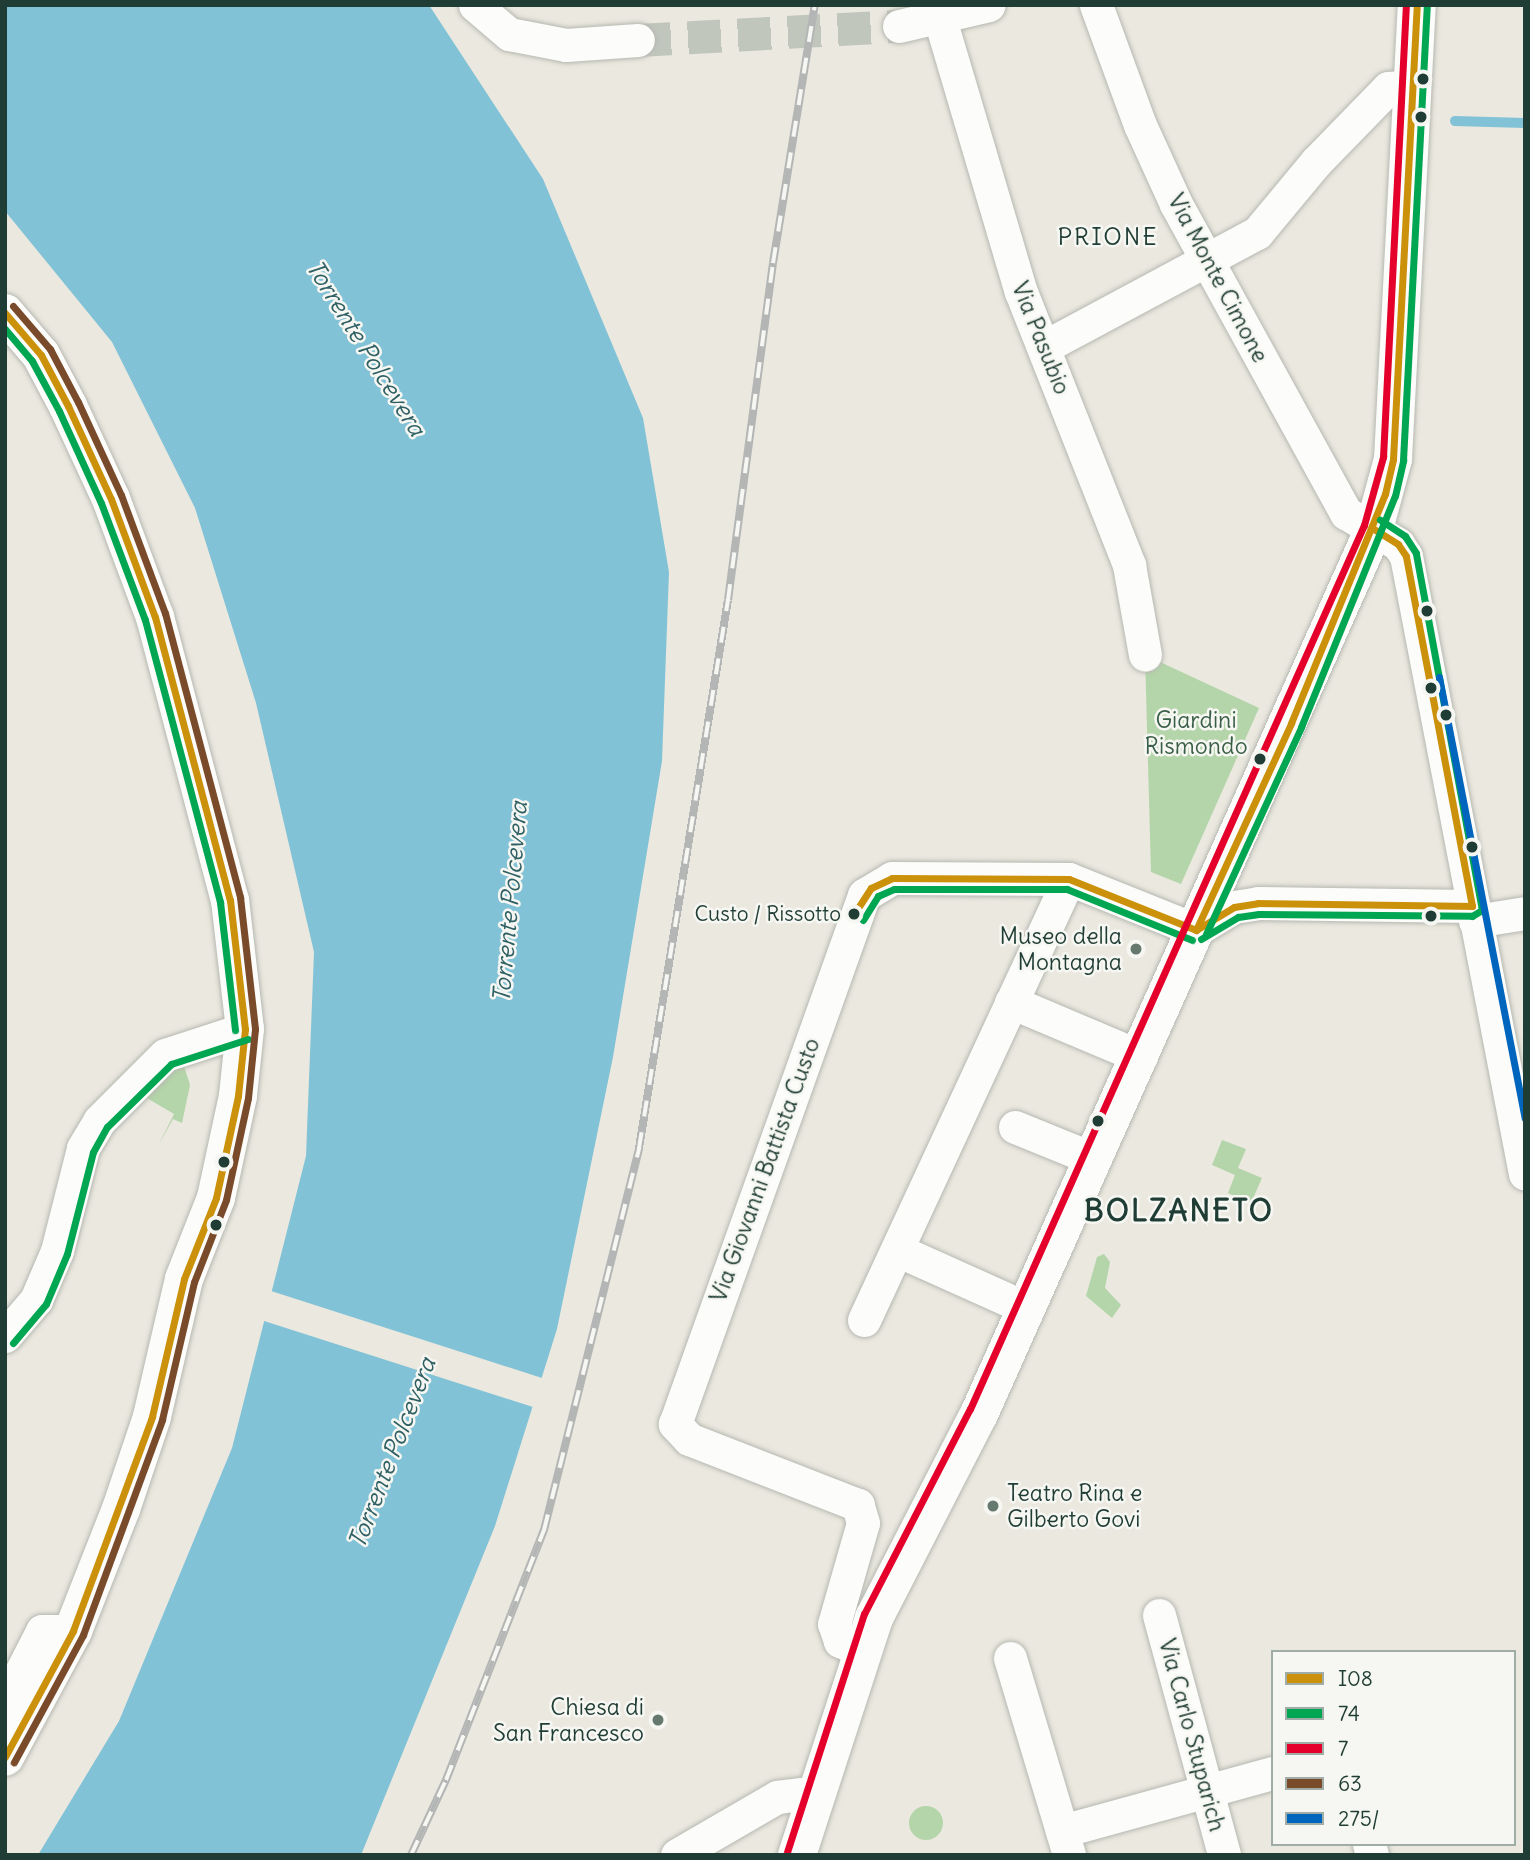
<!DOCTYPE html>
<style>
body{margin:0}
#map{position:relative;width:1530px;height:1860px;overflow:hidden;background:#eae8df;font-family:Delius,sans-serif}
div>[style]{position:absolute}
.green>*{inset:0;background:#b4d5a9}
.round{border-radius:50%}
.water>*{inset:0;background:#82c2d7}
.pier>*{inset:0;background:#eae8df}
.stream>*{height:10px;margin:-5px;padding:0 5px;transform-origin:5px;border-radius:5px;background:#82c2d7}
.minor-tunnel>*{height:33px;margin-top:-16.5px;transform-origin:0;background:repeating-linear-gradient(90deg,#c1c6bd 0 33px,transparent 0 50px)}
.roads{filter:drop-shadow(0 0 2px #b6b8b1) drop-shadow(0 0 2px #b6b8b1)}
.minor>*{height:33px;margin:-16.5px;padding:0 16.5px;transform-origin:16.5px;border-radius:16.5px;background:#fcfcfa}
.major>*{height:38px;margin:-19px;padding:0 19px;transform-origin:19px;border-radius:19px;background:#fcfcfa}
.rail>*{height:8px;margin-top:-4px;transform-origin:0;background:repeating-linear-gradient(90deg,#f6f6f2 0 16px,#b3b6b4 0 32px);box-sizing:border-box;border-block:2px solid #b3b6b4}
.bus-1>*{height:7px;margin:-3.5px;padding:0 3.5px;transform-origin:3.5px;border-radius:3.5px;background:#cc910a}
.bus-2>*{height:7px;margin:-3.5px;padding:0 3.5px;transform-origin:3.5px;border-radius:3.5px;background:#00a651}
.bus-3>*{height:7px;margin:-3.5px;padding:0 3.5px;transform-origin:3.5px;border-radius:3.5px;background:#e4002b}
.bus-4>*{height:7px;margin:-3.5px;padding:0 3.5px;transform-origin:3.5px;border-radius:3.5px;background:#7a4b2a}
.bus-5>*{height:7px;margin:-3.5px;padding:0 3.5px;transform-origin:3.5px;border-radius:3.5px;background:#0065bd}
.dots>*{width:19px;height:19px;translate:-50% -50%;box-sizing:border-box;border:4px solid #f6f6f2;border-radius:50%}
span{translate:-50% -50%;white-space:nowrap;text-align:center;line-height:1.15;-webkit-text-stroke:5px #f6f6f2;paint-order:stroke}
.bus-label{font-size:21px;color:#1f3d34}
.right{translate:-100% -50%;text-align:right}
.street-label{font-size:23px;color:#1f3d34}
.park-label{font-size:23px;color:#395f46}
.poi-label{font-size:23px;color:#1f3d34}
.left{translate:0 -50%;text-align:left}
.neighbourhood-label{font-size:24px;color:#1f3d34;letter-spacing:2px}
.water-label{font-size:24px;color:#2f6064;font-style:italic}
.district-label{font-size:30px;color:#1f3d34;font-weight:700;letter-spacing:2px}
.frame{position:absolute;inset:0;border:7px solid #1f3d34;pointer-events:none}
.legend{position:absolute;left:1271px;top:1650px;width:245px;height:196px;box-sizing:border-box;background:#f6f6f2;border:2px solid #a0aca6;margin:0;padding:9px 12px;list-style:none;font-size:21px;color:#1f3d34}
.legend li{display:flex;align-items:center;gap:14px;height:35px}
.legend b{width:35px;border:2px solid #a0aca6}
</style>
<div id="map">
<div class="green">
<i style="clip-path:polygon(1145px 655px,1259px 708px,1181px 884px,1151px 872px)"></i>
<i style="clip-path:polygon(184px 1066px,190px 1085px,182px 1123px,173px 1119px,158px 1146px,174px 1114px,140px 1094px,166px 1069px)"></i>
<i style="clip-path:polygon(1222px 1140px,1246px 1149px,1238px 1168px,1262px 1178px,1251px 1203px,1228px 1193px,1235px 1175px,1212px 1165px)"></i>
<i style="clip-path:polygon(1104px 1254px,1110px 1262px,1105px 1288px,1121px 1305px,1112px 1318px,1086px 1296px,1097px 1257px)"></i>
<i class="round" style="left:909px;top:1806px;width:34px;height:34px"></i>
</div>
<div class="water">
<i style="clip-path:polygon(5px 5px,429px 5px,543px 179px,643px 418px,669px 572px,662px 761px,613px 1057px,557px 1329px,495px 1526px,361px 1855px,38px 1855px,119px 1721px,232px 1448px,306px 1156px,314px 952px,256px 703px,195px 508px,112px 342px,5px 211px)"></i>
</div>
<div class="pier">
<i style="clip-path:polygon(268px 1290px,545px 1379px,536px 1408px,261px 1320px)"></i>
</div>
<div class="stream">
<i style="left:1455px;top:121px;width:70px;rotate:1.6deg"></i>
</div>
<div class="minor-tunnel">
<i style="left:638px;top:40px;width:261px;rotate:-3.1deg"></i>
</div>
<div class="roads">
<div class="minor">
<i style="left:475px;top:5px;width:45px;rotate:40.5deg"></i>
<i style="left:509px;top:34px;width:58px;rotate:10.9deg"></i>
<i style="left:566px;top:45px;width:72px;rotate:-4deg"></i>
<i style="left:1096px;top:5px;width:128px;rotate:69.9deg"></i>
<i style="left:1140px;top:125px;width:87px;rotate:65.5deg"></i>
<i style="left:1176px;top:204px;width:353px;rotate:61.2deg"></i>
<i style="left:1346px;top:513px;width:61px;rotate:30.8deg"></i>
<i style="left:1398px;top:544px;width:14px;rotate:56deg"></i>
<i style="left:1406px;top:556px;width:629px;rotate:79.1deg"></i>
<i style="left:940px;top:19px;width:285px;rotate:73.5deg"></i>
<i style="left:1021px;top:292px;width:294px;rotate:68.4deg"></i>
<i style="left:1129px;top:565px;width:91px;rotate:79.9deg"></i>
<i style="left:899px;top:26px;width:92px;rotate:-13.1deg"></i>
<i style="left:1044px;top:347px;width:242px;rotate:-28.2deg"></i>
<i style="left:1257px;top:233px;width:92px;rotate:-50.3deg"></i>
<i style="left:1316px;top:162px;width:103px;rotate:-45.8deg"></i>
<i style="left:1388px;top:88px;width:26px;rotate:-4deg"></i>
<i style="left:1475px;top:921px;width:51px;rotate:-9.1deg"></i>
<i style="left:1011px;top:1002px;width:141px;rotate:22.9deg"></i>
<i style="left:1015px;top:1127px;width:85px;rotate:22.1deg"></i>
<i style="left:897px;top:1250px;width:141px;rotate:24.2deg"></i>
<i style="left:864px;top:1320px;width:486px;rotate:-65.1deg"></i>
<i style="left:5px;top:1336px;width:48px;rotate:-49.3deg"></i>
<i style="left:36px;top:1300px;width:53px;rotate:-66.8deg"></i>
<i style="left:57px;top:1251px;width:106px;rotate:-75.8deg"></i>
<i style="left:83px;top:1148px;width:31px;rotate:-59deg"></i>
<i style="left:99px;top:1121px;width:93px;rotate:-45deg"></i>
<i style="left:165px;top:1055px;width:84px;rotate:-18deg"></i>
<i style="left:1159px;top:1615px;width:249px;rotate:74.8deg"></i>
<i style="left:862px;top:1650px;width:24px;rotate:-158deg"></i>
<i style="left:840px;top:1641px;width:18px;rotate:-109deg"></i>
<i style="left:834px;top:1624px;width:105px;rotate:-74deg"></i>
<i style="left:863px;top:1523px;width:19px;rotate:-106deg"></i>
<i style="left:858px;top:1505px;width:181px;rotate:-158.7deg"></i>
<i style="left:689px;top:1439px;width:21px;rotate:-133deg"></i>
<i style="left:675px;top:1424px;width:562px;rotate:-70.34deg"></i>
<i style="left:864px;top:895px;width:33px;rotate:-31deg"></i>
<i style="left:892px;top:878px;width:177px;rotate:0.3deg"></i>
<i style="left:1069px;top:879px;width:137px;rotate:21.9deg"></i>
<i style="left:1196px;top:930px;width:44px;rotate:-31.2deg"></i>
<i style="left:1234px;top:907px;width:24px;rotate:-9deg"></i>
<i style="left:1258px;top:903px;width:214px;rotate:0.8deg"></i>
<i style="left:1010px;top:1658px;width:206px;rotate:73.3deg"></i>
<i style="left:5px;top:1703px;width:81px;rotate:-62.8deg"></i>
<i style="left:42px;top:1631px;width:31px"></i>
<i style="left:1062px;top:1831px;width:219px;rotate:-15.4deg"></i>
<i style="left:1369px;top:1844px;width:11px;rotate:75deg"></i>
<i style="left:677px;top:1855px;width:116px;rotate:-30.1deg"></i>
<i style="left:777px;top:1797px;width:39px;rotate:-7deg"></i>
</div>
<div class="major">
<i style="left:5px;top:313px;width:55px;rotate:49.4deg"></i>
<i style="left:41px;top:355px;width:58px;rotate:62.1deg"></i>
<i style="left:68px;top:406px;width:102px;rotate:65.2deg"></i>
<i style="left:111px;top:499px;width:126px;rotate:69.6deg"></i>
<i style="left:155px;top:617px;width:293px;rotate:75.2deg"></i>
<i style="left:230px;top:900px;width:130px;rotate:83.4deg"></i>
<i style="left:245px;top:1029px;width:67px;rotate:96deg"></i>
<i style="left:238px;top:1096px;width:104px;rotate:102.2deg"></i>
<i style="left:216px;top:1198px;width:87px;rotate:111.6deg"></i>
<i style="left:184px;top:1279px;width:142px;rotate:103.1deg"></i>
<i style="left:152px;top:1417px;width:97px;rotate:108.6deg"></i>
<i style="left:121px;top:1509px;width:131px;rotate:111.5deg"></i>
<i style="left:73px;top:1631px;width:143px;rotate:118.4deg"></i>
<i style="left:797px;top:1855px;width:249px;rotate:-72deg"></i>
<i style="left:874px;top:1618px;width:229px;rotate:-62.8deg"></i>
<i style="left:979px;top:1414px;width:969px;rotate:-65.95deg"></i>
<i style="left:1374px;top:529px;width:73px;rotate:-74.8deg"></i>
<i style="left:1393px;top:459px;width:455px;rotate:-87deg"></i>
</div>
</div>
<div class="rail">
<i style="left:411px;top:1855px;width:83px;rotate:-65deg"></i>
<i style="left:446px;top:1780px;width:269px;rotate:-68.6deg"></i>
<i style="left:544px;top:1530px;width:394px;rotate:-76deg"></i>
<i style="left:639px;top:1148px;width:555px;rotate:-80.78deg"></i>
<i style="left:728px;top:600px;width:340px;rotate:-82.4deg"></i>
<i style="left:773px;top:263px;width:261px;rotate:-80.8deg"></i>
</div>
<div class="bus-1">
<i style="left:5px;top:313px;width:55px;rotate:49.4deg"></i>
<i style="left:41px;top:355px;width:58px;rotate:62.1deg"></i>
<i style="left:68px;top:406px;width:102px;rotate:65.2deg"></i>
<i style="left:111px;top:499px;width:126px;rotate:69.6deg"></i>
<i style="left:155px;top:617px;width:293px;rotate:75.2deg"></i>
<i style="left:230px;top:900px;width:130px;rotate:83.4deg"></i>
<i style="left:245px;top:1029px;width:67px;rotate:96deg"></i>
<i style="left:238px;top:1096px;width:104px;rotate:102.2deg"></i>
<i style="left:216px;top:1198px;width:87px;rotate:111.6deg"></i>
<i style="left:184px;top:1279px;width:142px;rotate:103.1deg"></i>
<i style="left:152px;top:1417px;width:228px;rotate:110.3deg"></i>
<i style="left:73px;top:1631px;width:143px;rotate:118.4deg"></i>
<i style="left:854px;top:914px;width:31px;rotate:-57deg"></i>
<i style="left:871px;top:888px;width:23px;rotate:-25deg"></i>
<i style="left:892px;top:878px;width:177px;rotate:0.3deg"></i>
<i style="left:1069px;top:879px;width:137px;rotate:21.9deg"></i>
<i style="left:1196px;top:930px;width:228px;rotate:-65.3deg"></i>
<i style="left:1291px;top:723px;width:248px;rotate:-67.7deg"></i>
<i style="left:1385px;top:494px;width:36px;rotate:-77deg"></i>
<i style="left:1393px;top:459px;width:455px;rotate:-87deg"></i>
<i style="left:1196px;top:930px;width:44px;rotate:-31.2deg"></i>
<i style="left:1234px;top:907px;width:24px;rotate:-9deg"></i>
<i style="left:1258px;top:903px;width:214px;rotate:0.8deg"></i>
<i style="left:1472px;top:906px;width:356px;rotate:-100.7deg"></i>
<i style="left:1406px;top:556px;width:14px;rotate:-124deg"></i>
<i style="left:1398px;top:544px;width:28px;rotate:-148deg"></i>
</div>
<div class="bus-2">
<i style="left:5px;top:329px;width:42px;rotate:49.8deg"></i>
<i style="left:32px;top:361px;width:57px;rotate:61.6deg"></i>
<i style="left:59px;top:411px;width:101px;rotate:65.5deg"></i>
<i style="left:101px;top:503px;width:125px;rotate:69.4deg"></i>
<i style="left:145px;top:620px;width:292px;rotate:75.1deg"></i>
<i style="left:220px;top:902px;width:129px;rotate:83.3deg"></i>
<i style="left:863px;top:920px;width:28px;rotate:-58deg"></i>
<i style="left:878px;top:896px;width:17px;rotate:-24deg"></i>
<i style="left:894px;top:889px;width:173px"></i>
<i style="left:1067px;top:889px;width:135px;rotate:22.2deg"></i>
<i style="left:1206px;top:934px;width:228px;rotate:-65.3deg"></i>
<i style="left:1301px;top:727px;width:249px;rotate:-67.9deg"></i>
<i style="left:1395px;top:496px;width:37px;rotate:-77deg"></i>
<i style="left:1403px;top:460px;width:455px;rotate:-87deg"></i>
<i style="left:1201px;top:939px;width:43px;rotate:-30.7deg"></i>
<i style="left:1238px;top:917px;width:21px;rotate:-8deg"></i>
<i style="left:1259px;top:914px;width:213px;rotate:0.5deg"></i>
<i style="left:1472px;top:916px;width:12px;rotate:-31deg"></i>
<i style="left:1482px;top:910px;width:363px;rotate:-100.5deg"></i>
<i style="left:1416px;top:553px;width:20px;rotate:-123deg"></i>
<i style="left:1405px;top:536px;width:30px;rotate:-147deg"></i>
<i style="left:13px;top:1343px;width:51px;rotate:-49.8deg"></i>
<i style="left:46px;top:1304px;width:54px;rotate:-67.2deg"></i>
<i style="left:67px;top:1254px;width:105px;rotate:-75.7deg"></i>
<i style="left:93px;top:1152px;width:29px;rotate:-61deg"></i>
<i style="left:107px;top:1127px;width:90px;rotate:-44.5deg"></i>
<i style="left:171px;top:1064px;width:81px;rotate:-18deg"></i>
</div>
<div class="bus-3">
<i style="left:787px;top:1852px;width:250px;rotate:-72.1deg"></i>
<i style="left:864px;top:1614px;width:231px;rotate:-62.7deg"></i>
<i style="left:970px;top:1409px;width:968px;rotate:-65.98deg"></i>
<i style="left:1364px;top:525px;width:71px;rotate:-74.4deg"></i>
<i style="left:1383px;top:457px;width:453px;rotate:-87.1deg"></i>
</div>
<div class="bus-4">
<i style="left:13px;top:306px;width:57px;rotate:49.3deg"></i>
<i style="left:50px;top:349px;width:60px;rotate:62.2deg"></i>
<i style="left:78px;top:402px;width:102px;rotate:65.2deg"></i>
<i style="left:121px;top:495px;width:126px;rotate:69.6deg"></i>
<i style="left:165px;top:613px;width:294px;rotate:75.2deg"></i>
<i style="left:240px;top:897px;width:133px;rotate:83.5deg"></i>
<i style="left:255px;top:1029px;width:69px;rotate:95.8deg"></i>
<i style="left:248px;top:1098px;width:104px;rotate:102.2deg"></i>
<i style="left:226px;top:1200px;width:88px;rotate:111.3deg"></i>
<i style="left:194px;top:1282px;width:142px;rotate:103.1deg"></i>
<i style="left:162px;top:1420px;width:229px;rotate:110.2deg"></i>
<i style="left:83px;top:1635px;width:145px;rotate:118.5deg"></i>
</div>
<div class="bus-5">
<i style="left:1439px;top:677px;width:449px;rotate:79deg"></i>
</div>
<div class="dots">
<i style="left:1423px;top:79px;background:#1f3d34"></i>
<i style="left:1421px;top:117px;background:#1f3d34"></i>
<i style="left:1427px;top:611px;background:#1f3d34"></i>
<i style="left:1431px;top:688px;background:#1f3d34"></i>
<i style="left:1446px;top:715px;background:#1f3d34"></i>
<i style="left:1260px;top:759px;background:#1f3d34"></i>
<i style="left:1472px;top:847px;background:#1f3d34"></i>
<i style="left:854px;top:914px;background:#1f3d34"></i>
<i style="left:1431px;top:916px;background:#1f3d34"></i>
<i style="left:1136px;top:949px;background:#667970"></i>
<i style="left:1098px;top:1121px;background:#1f3d34"></i>
<i style="left:224px;top:1162px;background:#1f3d34"></i>
<i style="left:216px;top:1225px;background:#1f3d34"></i>
<i style="left:993px;top:1506px;background:#667970"></i>
<i style="left:658px;top:1720px;background:#667970"></i>
</div>
<div class="bus-label">
<span class="right" style="left:841px;top:914px">Custo / Rissotto</span>
</div>
<div class="street-label">
<span style="left:1218px;top:278px;rotate:62deg">Via Monte Cimone</span>
<span style="left:1041px;top:338px;rotate:68deg">Via Pasubio</span>
<span style="left:765px;top:1170px;rotate:-70deg">Via Giovanni Battista Custo</span>
<span style="left:1192px;top:1735px;rotate:75deg">Via Carlo Stuparich</span>
</div>
<div class="park-label">
<span style="left:1196px;top:733px">Giardini<br>Rismondo</span>
</div>
<div class="poi-label">
<span class="right" style="left:1122px;top:949px">Museo della<br>Montagna</span>
<span class="left" style="left:1007px;top:1506px">Teatro Rina e<br>Gilberto Govi</span>
<span class="right" style="left:644px;top:1720px">Chiesa di<br>San Francesco</span>
</div>
<div class="neighbourhood-label">
<span style="left:1108px;top:237px">PRIONE</span>
</div>
<div class="water-label">
<span style="left:366px;top:348px;rotate:58deg">Torrente Polcevera</span>
<span style="left:510px;top:902px;rotate:-85deg">Torrente Polcevera</span>
<span style="left:392px;top:1453px;rotate:-69deg">Torrente Polcevera</span>
</div>
<div class="district-label">
<span style="left:1179px;top:1210px">BOLZANETO</span>
</div>
<div class="frame"></div>
<ul class="legend">
<li><b style="height:9px;background:#cc910a"></b>I08</li>
<li><b style="height:9px;background:#00a651"></b>74</li>
<li><b style="height:9px;background:#e4002b"></b>7</li>
<li><b style="height:9px;background:#7a4b2a"></b>63</li>
<li><b style="height:9px;background:#0065bd"></b>275/</li>
</ul>
</div>
